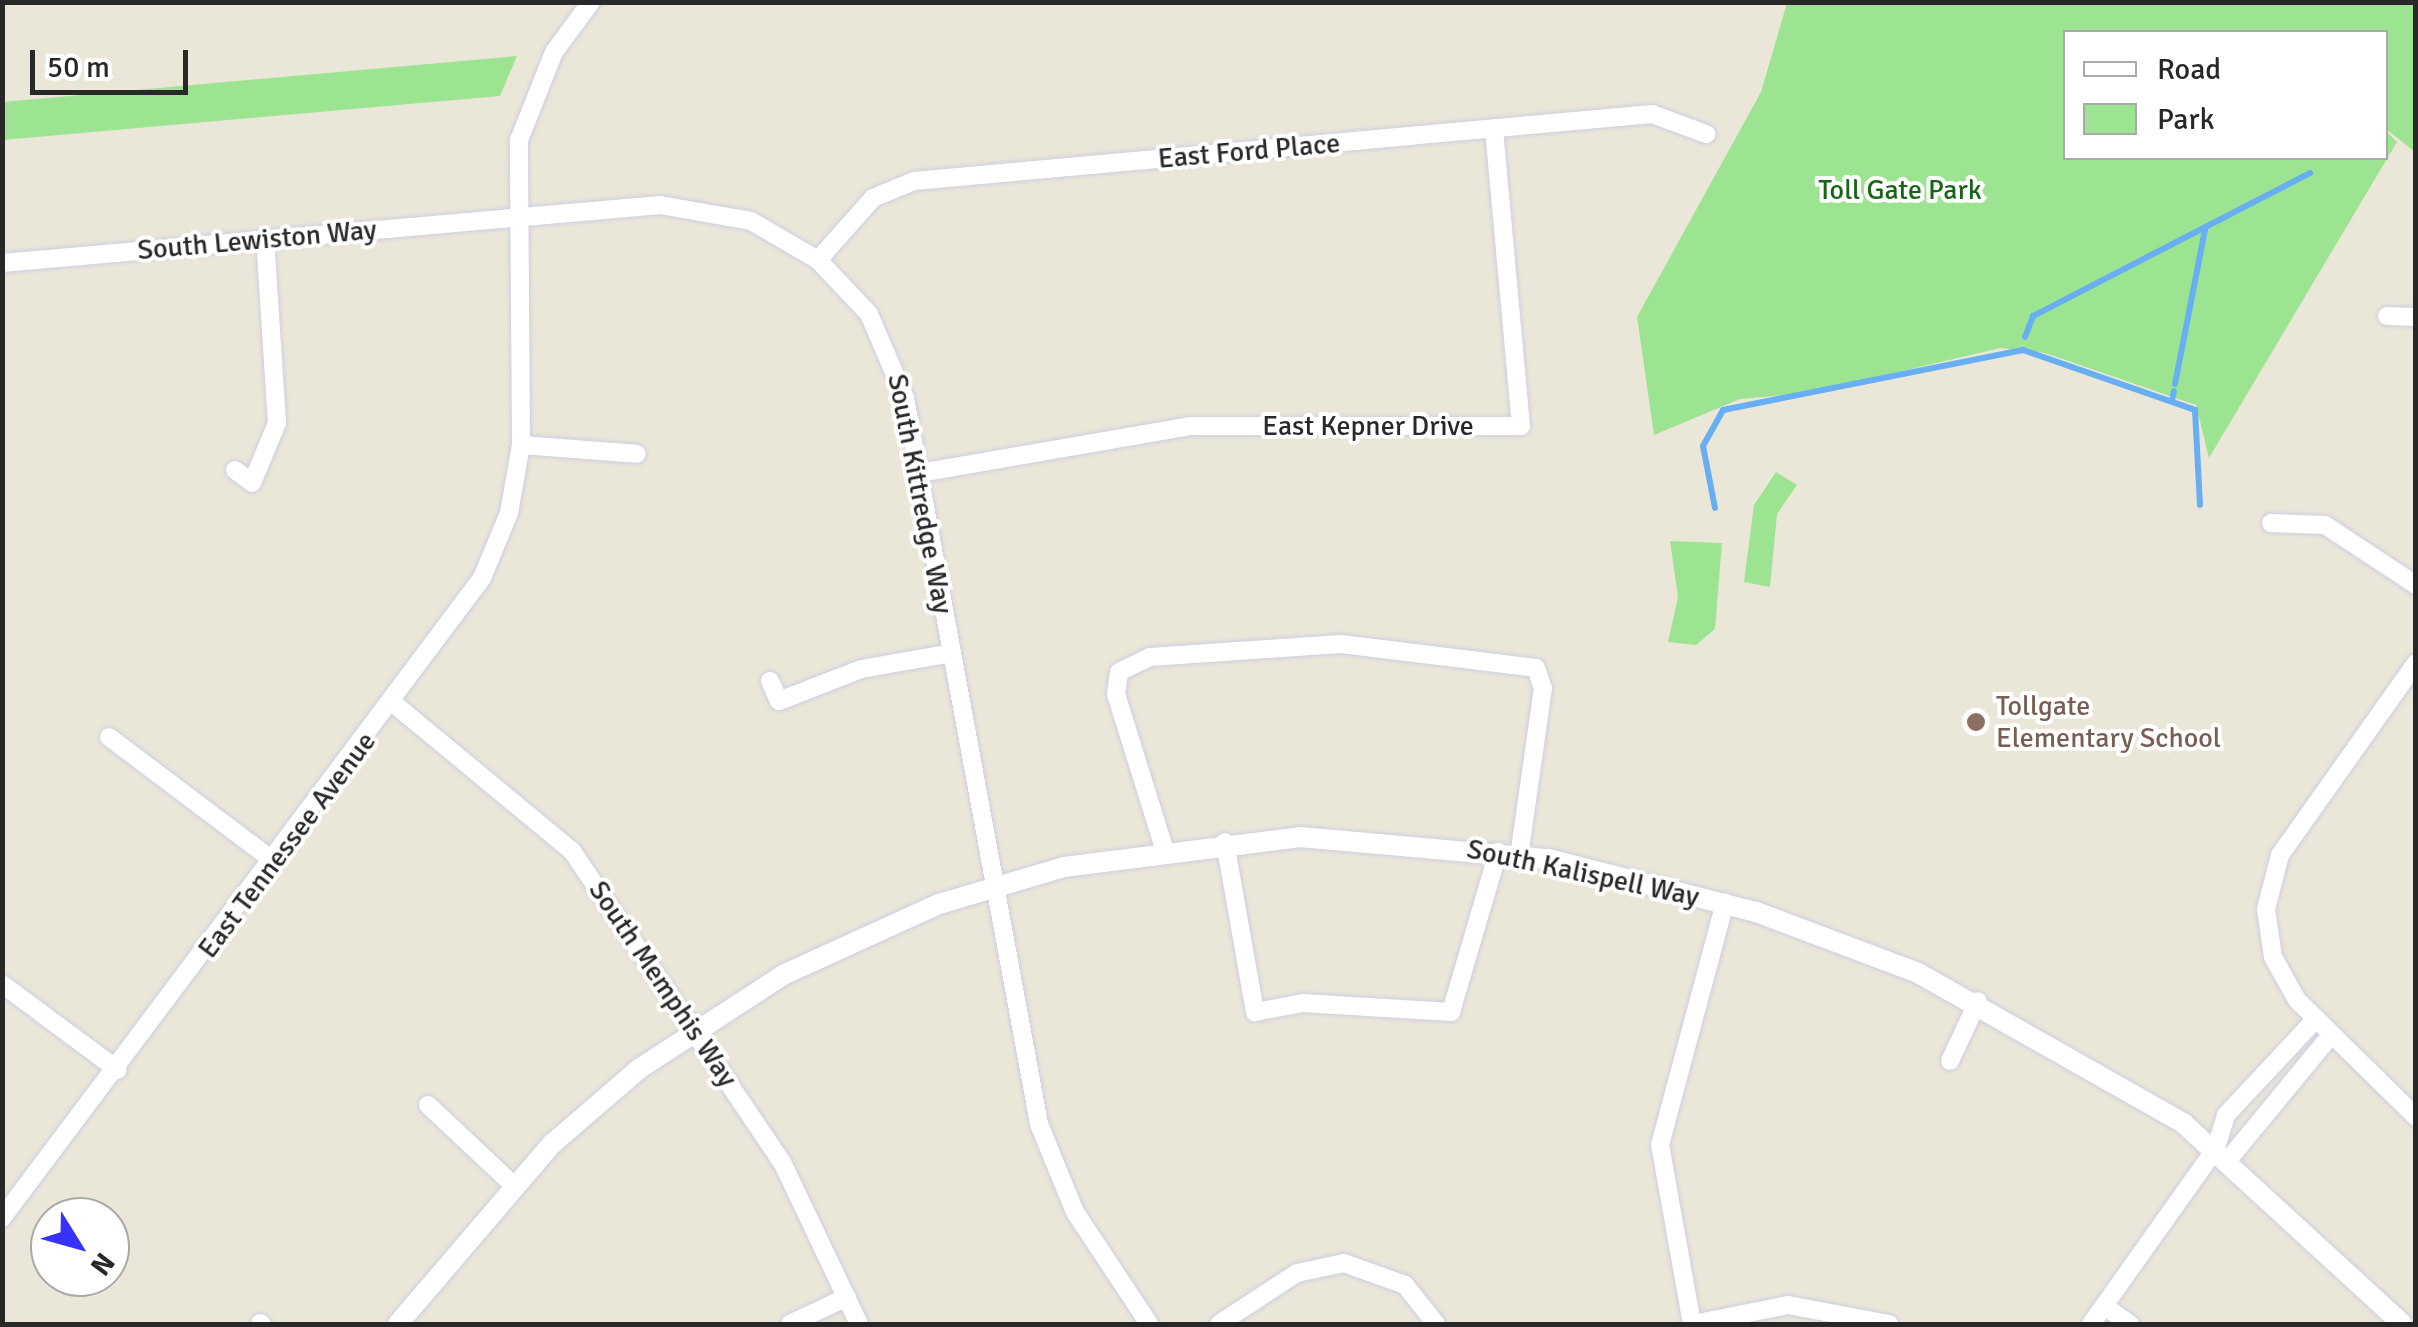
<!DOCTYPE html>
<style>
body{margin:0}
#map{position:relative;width:2418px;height:1327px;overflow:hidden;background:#ebe7d8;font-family:Signika,sans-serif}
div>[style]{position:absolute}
.green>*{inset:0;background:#9de492}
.stream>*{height:6px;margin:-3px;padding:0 3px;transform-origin:3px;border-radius:3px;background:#67aff2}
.roads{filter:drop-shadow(0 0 2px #cecee2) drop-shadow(0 0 2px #cecee2)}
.minor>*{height:18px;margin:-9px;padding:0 9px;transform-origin:9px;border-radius:9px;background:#fff}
.tertiary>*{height:20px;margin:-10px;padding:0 10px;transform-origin:10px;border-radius:10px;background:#fff}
.dots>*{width:28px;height:28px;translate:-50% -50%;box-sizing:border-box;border:5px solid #fff;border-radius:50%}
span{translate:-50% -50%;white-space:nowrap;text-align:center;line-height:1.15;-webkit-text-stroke:8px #fff;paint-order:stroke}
.street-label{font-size:28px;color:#282828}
.park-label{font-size:28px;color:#176617}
.education-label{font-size:28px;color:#785e54}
.left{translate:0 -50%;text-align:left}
.frame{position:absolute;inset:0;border:5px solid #282828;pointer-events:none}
.legend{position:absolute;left:2063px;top:30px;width:325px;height:130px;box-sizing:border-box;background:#fff;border:2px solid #a9a9a9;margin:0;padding:12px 18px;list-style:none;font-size:30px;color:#282828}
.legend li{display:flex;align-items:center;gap:20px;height:50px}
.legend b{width:50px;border:2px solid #a9a9a9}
.north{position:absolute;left:30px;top:1197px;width:100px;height:100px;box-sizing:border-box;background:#fff;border:2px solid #a9a9a9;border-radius:50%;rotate:127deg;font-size:28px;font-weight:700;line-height:40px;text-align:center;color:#282828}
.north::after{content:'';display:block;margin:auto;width:35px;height:45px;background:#3732ff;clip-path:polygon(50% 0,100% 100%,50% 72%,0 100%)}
.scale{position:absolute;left:30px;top:50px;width:158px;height:45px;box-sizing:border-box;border:5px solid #282828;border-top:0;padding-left:12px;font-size:30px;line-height:35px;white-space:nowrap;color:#282828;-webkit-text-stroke:8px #fff;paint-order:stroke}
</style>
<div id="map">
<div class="green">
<i style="clip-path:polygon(1787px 3px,2415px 3px,2415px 152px,2386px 129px,2386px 32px,2066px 32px,2066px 158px,2386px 158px,2386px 131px,2397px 142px,2209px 458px,2196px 405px,2045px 353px,2000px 348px,1809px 393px,1740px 399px,1654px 435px,1637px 317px,1761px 92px)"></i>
<i style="clip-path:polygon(517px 56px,500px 96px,3px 140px,3px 102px)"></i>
<i style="clip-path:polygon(1776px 472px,1797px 485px,1777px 514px,1770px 587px,1744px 582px,1754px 505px)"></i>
<i style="clip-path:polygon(1670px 541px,1722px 543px,1715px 629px,1696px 645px,1668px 642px,1678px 597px)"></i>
</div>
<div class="stream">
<i style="left:2025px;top:337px;width:22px;rotate:-69deg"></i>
<i style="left:2033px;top:316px;width:312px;rotate:-27.3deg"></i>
<i style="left:2175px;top:384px;width:158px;rotate:-79deg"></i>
<i style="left:2172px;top:401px;width:10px;rotate:-79deg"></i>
<i style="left:1715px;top:508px;width:63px;rotate:-101deg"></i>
<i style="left:1703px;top:446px;width:41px;rotate:-60.9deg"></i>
<i style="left:1723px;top:410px;width:306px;rotate:-11.3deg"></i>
<i style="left:2023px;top:350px;width:182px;rotate:19.2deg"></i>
<i style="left:2195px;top:410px;width:95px;rotate:87deg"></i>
</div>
<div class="roads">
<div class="minor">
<i style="left:818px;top:260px;width:83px;rotate:-48.4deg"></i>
<i style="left:873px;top:198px;width:44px;rotate:-22.5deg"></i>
<i style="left:914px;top:181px;width:741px;rotate:-5.19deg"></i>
<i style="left:1652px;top:114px;width:58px;rotate:20.3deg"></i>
<i style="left:2px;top:263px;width:661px;rotate:-5.04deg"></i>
<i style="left:660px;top:205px;width:92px;rotate:10deg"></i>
<i style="left:751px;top:221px;width:78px;rotate:30.2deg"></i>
<i style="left:818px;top:260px;width:74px;rotate:46.6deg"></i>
<i style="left:869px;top:314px;width:91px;rotate:66.8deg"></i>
<i style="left:905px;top:398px;width:738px;rotate:79.54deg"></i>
<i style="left:1039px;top:1124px;width:95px;rotate:67.8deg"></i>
<i style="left:1075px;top:1212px;width:134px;rotate:56.5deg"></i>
<i style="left:2387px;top:316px;width:29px;rotate:2deg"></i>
<i style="left:521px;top:445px;width:116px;rotate:4.4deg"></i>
<i style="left:235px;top:470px;width:21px;rotate:37deg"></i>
<i style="left:252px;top:483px;width:65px;rotate:-67.4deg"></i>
<i style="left:277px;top:423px;width:184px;rotate:-93.7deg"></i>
<i style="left:919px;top:473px;width:275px;rotate:-9.8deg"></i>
<i style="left:1190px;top:426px;width:331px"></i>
<i style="left:1521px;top:426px;width:299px;rotate:-95.2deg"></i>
<i style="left:2271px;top:523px;width:54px;rotate:2.1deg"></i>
<i style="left:2325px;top:525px;width:109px;rotate:33.4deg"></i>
<i style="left:2416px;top:663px;width:235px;rotate:125.3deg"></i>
<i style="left:2280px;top:855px;width:56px;rotate:104.5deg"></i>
<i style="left:2266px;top:909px;width:49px;rotate:81.7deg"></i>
<i style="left:2273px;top:957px;width:49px;rotate:60.8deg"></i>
<i style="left:2297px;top:1000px;width:167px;rotate:44.5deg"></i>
<i style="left:770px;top:681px;width:22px;rotate:66deg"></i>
<i style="left:779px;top:701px;width:88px;rotate:-21.3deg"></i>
<i style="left:861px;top:669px;width:92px;rotate:-10deg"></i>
<i style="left:393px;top:703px;width:232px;rotate:39.6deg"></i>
<i style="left:572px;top:851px;width:375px;rotate:56deg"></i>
<i style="left:782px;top:1162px;width:179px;rotate:64.6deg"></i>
<i style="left:109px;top:737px;width:208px;rotate:37deg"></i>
<i style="left:1225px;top:842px;width:173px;rotate:80deg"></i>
<i style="left:1255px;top:1012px;width:49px;rotate:-10.6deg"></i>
<i style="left:1303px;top:1003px;width:148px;rotate:3.5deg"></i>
<i style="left:1451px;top:1012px;width:167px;rotate:-73.6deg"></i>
<i style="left:1164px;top:848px;width:161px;rotate:-107.3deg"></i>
<i style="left:1116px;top:694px;width:22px;rotate:-82deg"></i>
<i style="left:1119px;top:672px;width:34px;rotate:-26deg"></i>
<i style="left:1150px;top:657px;width:191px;rotate:-3.9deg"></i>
<i style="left:1341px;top:644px;width:196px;rotate:7deg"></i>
<i style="left:1536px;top:668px;width:21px;rotate:71deg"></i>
<i style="left:1543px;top:688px;width:170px;rotate:98.1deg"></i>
<i style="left:2px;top:984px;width:144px;rotate:36.6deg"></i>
<i style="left:1950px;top:1061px;width:66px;rotate:-65deg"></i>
<i style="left:428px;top:1105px;width:115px;rotate:43.2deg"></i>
<i style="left:2228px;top:1160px;width:162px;rotate:-50.5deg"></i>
<i style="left:2px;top:1218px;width:800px;rotate:-53.13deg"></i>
<i style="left:482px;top:578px;width:70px;rotate:-67.4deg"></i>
<i style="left:509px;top:513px;width:69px;rotate:-80deg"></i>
<i style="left:521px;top:445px;width:305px;rotate:-90.4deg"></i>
<i style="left:519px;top:140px;width:95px;rotate:-68.3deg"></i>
<i style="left:554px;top:52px;width:62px;rotate:-53.5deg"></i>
<i style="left:2104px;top:1306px;width:32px;rotate:35deg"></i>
<i style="left:260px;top:1323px;width:2px;rotate:27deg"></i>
<i style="left:790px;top:1324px;width:63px;rotate:-25.3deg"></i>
<i style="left:1219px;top:1324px;width:93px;rotate:-33.2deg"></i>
<i style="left:1297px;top:1273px;width:48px;rotate:-12deg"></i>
<i style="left:1344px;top:1263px;width:65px;rotate:19.8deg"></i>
<i style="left:1405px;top:1285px;width:50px;rotate:51.5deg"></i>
<i style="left:1692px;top:1324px;width:182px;rotate:-100.1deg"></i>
<i style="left:1660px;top:1145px;width:251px;rotate:-75deg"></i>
<i style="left:1693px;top:1324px;width:97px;rotate:-11.3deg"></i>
<i style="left:1788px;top:1305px;width:103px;rotate:10.7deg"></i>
<i style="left:2091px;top:1324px;width:216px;rotate:-54.6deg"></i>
<i style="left:2216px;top:1148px;width:34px;rotate:-73deg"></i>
<i style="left:2226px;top:1115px;width:130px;rotate:-46.9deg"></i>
</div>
<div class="tertiary">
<i style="left:398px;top:1324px;width:237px;rotate:-49.5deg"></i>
<i style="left:552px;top:1144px;width:115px;rotate:-40.8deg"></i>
<i style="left:639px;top:1069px;width:172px;rotate:-33.1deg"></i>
<i style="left:783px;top:975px;width:171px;rotate:-24.5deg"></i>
<i style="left:939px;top:904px;width:130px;rotate:-16.5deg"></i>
<i style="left:1064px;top:867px;width:238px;rotate:-7.2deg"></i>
<i style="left:1300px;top:837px;width:249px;rotate:5.1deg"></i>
<i style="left:1548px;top:859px;width:215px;rotate:14.3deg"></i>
<i style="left:1756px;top:912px;width:173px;rotate:20.6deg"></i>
<i style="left:1918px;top:973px;width:305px;rotate:29.5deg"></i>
<i style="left:2183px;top:1123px;width:297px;rotate:42.5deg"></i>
</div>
</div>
<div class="dots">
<i style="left:1976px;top:722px;background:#8d6e63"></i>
</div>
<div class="street-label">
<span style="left:1249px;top:151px;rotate:-5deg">East Ford Place</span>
<span style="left:257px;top:240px;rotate:-5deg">South Lewiston Way</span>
<span style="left:1368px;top:426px">East Kepner Drive</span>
<span style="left:920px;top:494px;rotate:79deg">South Kittredge Way</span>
<span style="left:287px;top:845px;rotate:-53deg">East Tennessee Avenue</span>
<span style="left:1583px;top:873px;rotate:12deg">South Kalispell Way</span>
<span style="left:663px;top:984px;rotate:56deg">South Memphis Way</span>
</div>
<div class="park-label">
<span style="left:1900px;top:190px">Toll Gate Park</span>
</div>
<div class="education-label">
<span class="left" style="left:1996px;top:722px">Tollgate<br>Elementary School</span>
</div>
<div class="frame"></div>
<ul class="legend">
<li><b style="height:12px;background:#fff"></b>Road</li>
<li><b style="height:28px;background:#9de492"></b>Park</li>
</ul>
<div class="north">N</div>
<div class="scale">50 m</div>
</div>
